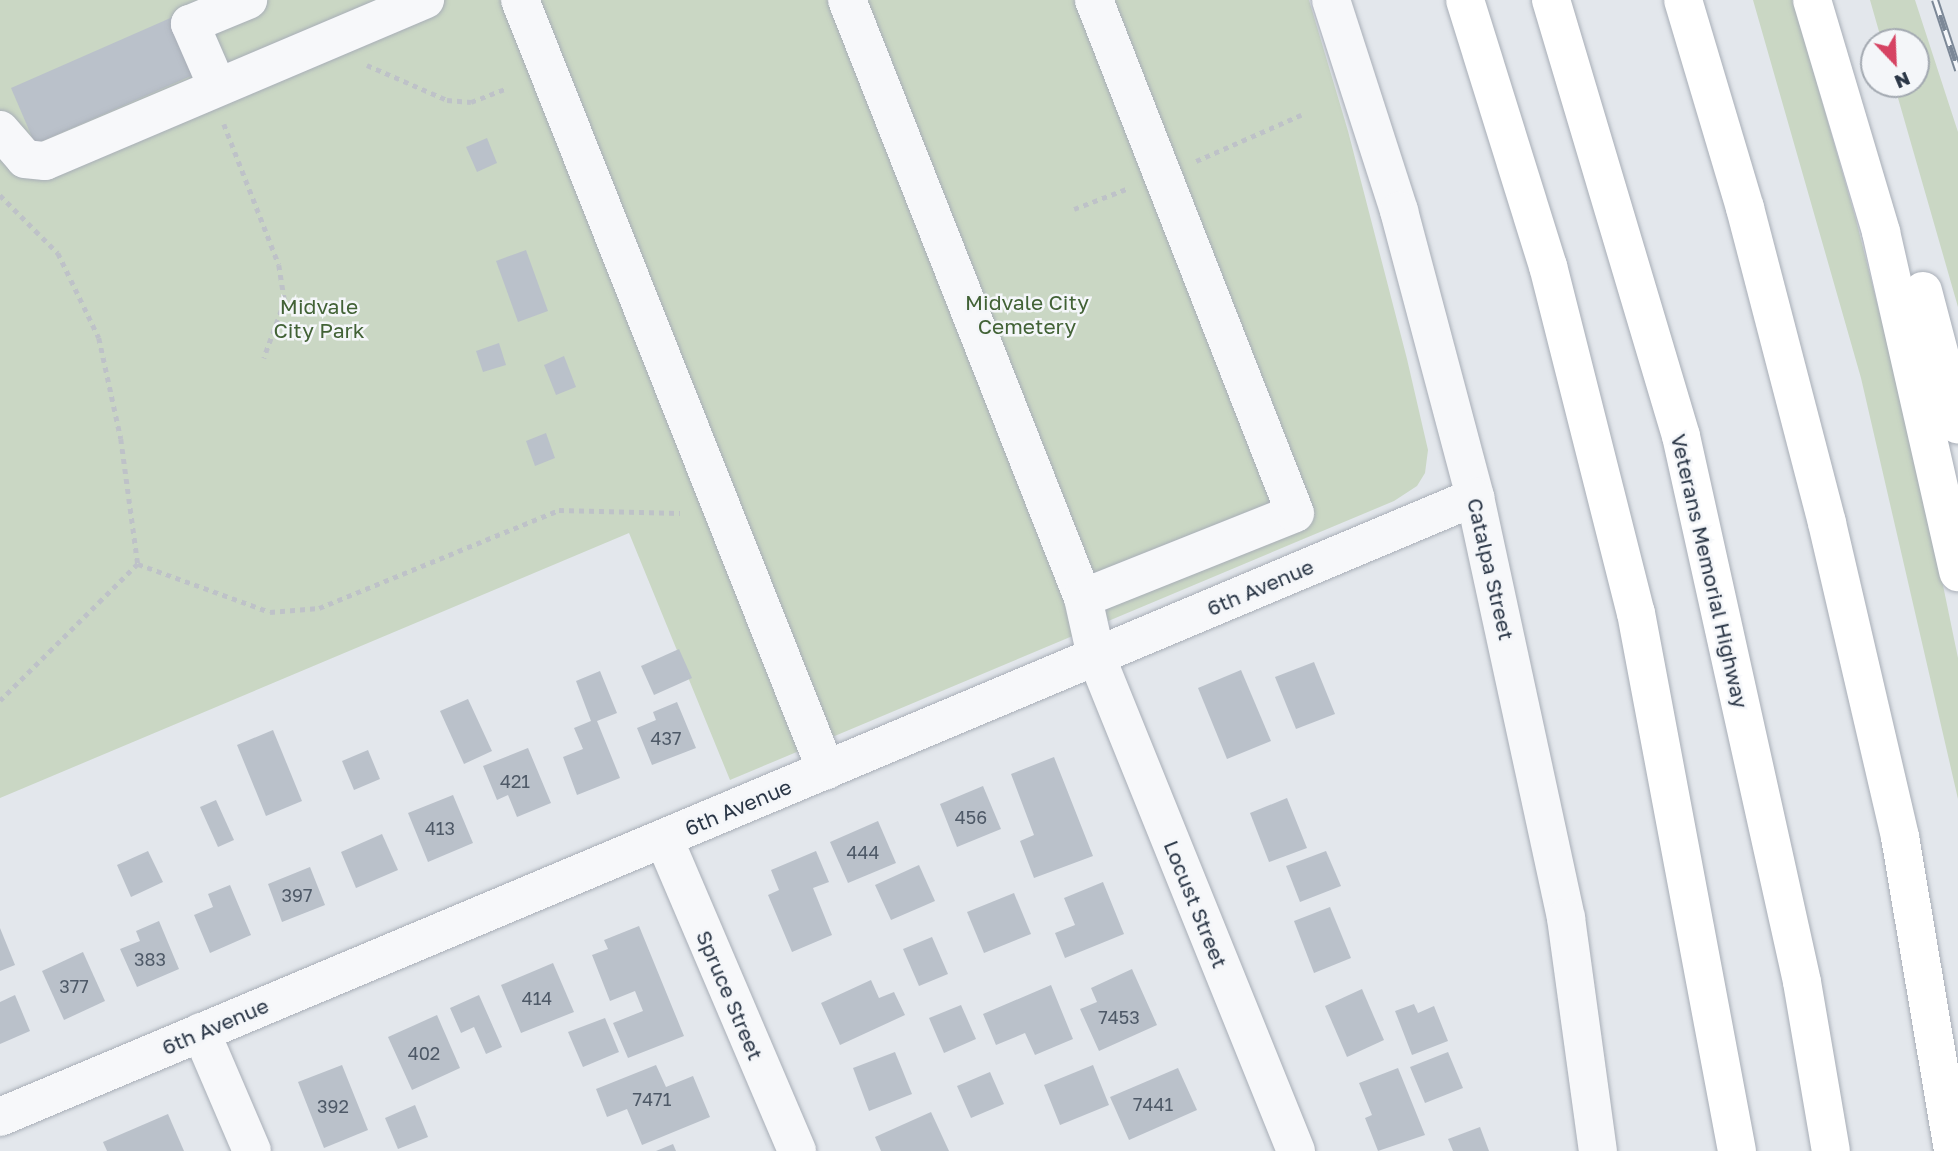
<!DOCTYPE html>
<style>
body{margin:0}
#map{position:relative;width:1958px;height:1151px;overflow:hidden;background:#e3e7ec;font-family:"Golos Text",sans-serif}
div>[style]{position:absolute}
.green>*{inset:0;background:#cad7c4}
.building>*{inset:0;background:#bac1ca}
.path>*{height:4.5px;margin-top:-2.25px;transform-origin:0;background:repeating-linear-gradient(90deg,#bec2c8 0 5px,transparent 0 10px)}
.roads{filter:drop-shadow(0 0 2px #a8aeb7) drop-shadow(0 0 2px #a8aeb7)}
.minor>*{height:38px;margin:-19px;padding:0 19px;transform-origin:19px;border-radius:19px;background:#f7f8fa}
.highway>*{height:38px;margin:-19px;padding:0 19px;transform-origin:19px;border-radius:19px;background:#fff}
.rail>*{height:8px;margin-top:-4px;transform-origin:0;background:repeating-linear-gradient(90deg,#f4f6f9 0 16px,#7c8897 0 32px);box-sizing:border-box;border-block:2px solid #7c8897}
span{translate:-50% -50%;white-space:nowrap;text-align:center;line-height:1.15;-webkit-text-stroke:5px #f4f6f9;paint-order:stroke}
.number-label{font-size:18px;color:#4e5967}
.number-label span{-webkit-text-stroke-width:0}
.park-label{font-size:21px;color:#426236}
.street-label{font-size:21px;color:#2a3646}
.north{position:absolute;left:1860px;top:28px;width:70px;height:70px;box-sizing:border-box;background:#f4f6f9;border:2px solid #a3a9b1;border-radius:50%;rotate:157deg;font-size:19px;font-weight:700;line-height:28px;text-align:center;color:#2a3646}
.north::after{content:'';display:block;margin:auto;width:24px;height:32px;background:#d64363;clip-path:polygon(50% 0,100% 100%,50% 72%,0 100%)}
</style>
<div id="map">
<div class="green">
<i style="clip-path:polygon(0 0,1309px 0,1348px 131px,1407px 359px,1428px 450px,1425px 473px,1417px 486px,1394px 501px,730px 780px,629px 533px,0 798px)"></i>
<i style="clip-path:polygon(1753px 0,1793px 0,1856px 220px,1919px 469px,1958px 658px,1958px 799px,1861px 378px)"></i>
<i style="clip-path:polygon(1870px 0,1915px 0,1958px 132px,1958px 307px,1894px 84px,1916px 84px,1916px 42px,1882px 42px)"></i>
</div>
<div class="building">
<i style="clip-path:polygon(175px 16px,200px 72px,35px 144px,11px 88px)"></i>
<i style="clip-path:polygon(487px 138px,497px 163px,477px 172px,466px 147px)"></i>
<i style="clip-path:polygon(526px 250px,548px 311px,518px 322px,496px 261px)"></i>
<i style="clip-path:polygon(499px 343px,506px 365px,483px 372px,476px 351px)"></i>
<i style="clip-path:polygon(564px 356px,576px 387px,556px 395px,544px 365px)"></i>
<i style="clip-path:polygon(546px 433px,555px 458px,535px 466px,526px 441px)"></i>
<i style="clip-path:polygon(679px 649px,692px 678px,654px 695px,641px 666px)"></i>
<i style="clip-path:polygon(1314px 662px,1335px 714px,1296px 729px,1275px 677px)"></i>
<i style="clip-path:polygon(1241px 670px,1271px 741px,1227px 759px,1198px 688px)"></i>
<i style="clip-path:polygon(600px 671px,617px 713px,597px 721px,620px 778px,577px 795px,563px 757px,583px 749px,574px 728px,591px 721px,576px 681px)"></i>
<i style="clip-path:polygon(468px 699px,492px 751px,464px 764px,440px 711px)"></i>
<i style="clip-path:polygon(677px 702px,696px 748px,652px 765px,637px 728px,656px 720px,653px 712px)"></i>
<i style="clip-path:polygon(273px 730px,302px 801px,266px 816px,237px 745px)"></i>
<i style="clip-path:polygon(528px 748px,551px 803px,517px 817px,508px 795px,497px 800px,483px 766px)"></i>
<i style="clip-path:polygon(368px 750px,380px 779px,354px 790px,342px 761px)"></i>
<i style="clip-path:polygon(1054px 757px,1093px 856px,1034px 878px,1020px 841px,1034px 835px,1011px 774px)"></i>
<i style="clip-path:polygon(983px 786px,1001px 829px,957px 847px,940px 804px)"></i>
<i style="clip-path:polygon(453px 795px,473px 843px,428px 862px,408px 813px)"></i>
<i style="clip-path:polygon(1287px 798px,1307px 848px,1269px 862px,1250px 813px)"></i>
<i style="clip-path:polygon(216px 800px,234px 840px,218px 847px,200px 807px)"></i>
<i style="clip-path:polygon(878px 821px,896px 863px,848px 883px,830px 842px)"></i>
<i style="clip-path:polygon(382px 834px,398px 870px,356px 888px,341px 852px)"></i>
<i style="clip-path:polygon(148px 851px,163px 882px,131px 897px,117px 865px)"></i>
<i style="clip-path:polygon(816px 851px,829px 882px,813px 888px,832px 935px,792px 952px,768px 895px,779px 890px,771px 870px)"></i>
<i style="clip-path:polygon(1326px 851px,1341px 886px,1300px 902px,1286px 866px)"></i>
<i style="clip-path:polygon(919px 865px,935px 901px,891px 920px,875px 885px)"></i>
<i style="clip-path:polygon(310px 867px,325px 905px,282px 922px,268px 884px)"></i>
<i style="clip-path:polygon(1103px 882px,1124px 934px,1065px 958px,1055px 933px,1075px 925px,1064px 898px)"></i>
<i style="clip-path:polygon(230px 885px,251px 935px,210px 953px,194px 915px,213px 907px,208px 894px)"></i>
<i style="clip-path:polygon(1014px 893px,1031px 934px,984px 953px,967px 912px)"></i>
<i style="clip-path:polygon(1330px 907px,1351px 958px,1314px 973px,1294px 921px)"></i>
<i style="clip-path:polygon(159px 921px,179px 969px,137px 987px,120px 949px,140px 941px,136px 931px)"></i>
<i style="clip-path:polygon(639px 926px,684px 1036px,628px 1058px,613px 1023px,643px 1011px,635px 991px,610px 1001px,592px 955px,608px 949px,604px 940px)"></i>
<i style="clip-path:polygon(0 928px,15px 965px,0 971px)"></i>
<i style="clip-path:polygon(932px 937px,948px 974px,919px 986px,903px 949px)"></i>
<i style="clip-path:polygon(83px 952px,105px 1001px,64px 1020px,42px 971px)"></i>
<i style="clip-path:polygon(553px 963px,574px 1012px,521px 1033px,501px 985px)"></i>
<i style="clip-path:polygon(1132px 969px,1157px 1025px,1099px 1051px,1080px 1009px,1097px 1002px,1091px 988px)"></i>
<i style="clip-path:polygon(871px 980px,879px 998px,894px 992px,905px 1015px,840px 1045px,821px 1003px)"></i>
<i style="clip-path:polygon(1051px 985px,1073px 1039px,1035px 1055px,1025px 1033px,996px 1045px,983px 1014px)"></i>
<i style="clip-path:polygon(1362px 989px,1384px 1040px,1347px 1057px,1325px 1006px)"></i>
<i style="clip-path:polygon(15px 995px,30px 1031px,0 1044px,0 1002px)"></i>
<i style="clip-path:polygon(479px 995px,502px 1047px,486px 1054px,474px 1027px,461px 1033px,450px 1008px)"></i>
<i style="clip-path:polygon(1414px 1004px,1418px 1013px,1434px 1006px,1448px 1041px,1412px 1055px,1395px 1011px)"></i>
<i style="clip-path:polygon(961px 1005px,976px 1039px,944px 1053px,929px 1018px)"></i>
<i style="clip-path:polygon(437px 1015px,460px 1068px,412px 1090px,388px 1037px)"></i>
<i style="clip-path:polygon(605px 1018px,619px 1052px,583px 1067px,568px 1032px)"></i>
<i style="clip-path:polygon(895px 1052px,912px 1094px,869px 1111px,853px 1068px)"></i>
<i style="clip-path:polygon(1448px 1052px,1463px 1088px,1425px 1103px,1410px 1067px)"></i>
<i style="clip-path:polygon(342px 1065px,368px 1130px,324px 1148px,298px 1082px)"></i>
<i style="clip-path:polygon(656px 1065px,666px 1087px,693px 1076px,710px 1117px,642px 1145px,627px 1109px,607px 1117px,596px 1089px)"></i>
<i style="clip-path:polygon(1093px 1065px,1109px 1105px,1060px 1125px,1044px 1085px)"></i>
<i style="clip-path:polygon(1178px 1068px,1197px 1110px,1129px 1140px,1110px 1097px)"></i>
<i style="clip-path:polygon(1398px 1068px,1425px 1135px,1378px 1151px,1365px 1118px,1372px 1115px,1359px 1083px)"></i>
<i style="clip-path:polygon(990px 1072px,1004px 1104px,971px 1118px,957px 1086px)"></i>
<i style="clip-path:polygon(415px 1105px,428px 1137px,398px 1149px,385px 1118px)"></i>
<i style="clip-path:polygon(931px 1112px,949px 1151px,881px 1151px,875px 1137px)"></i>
<i style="clip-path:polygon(168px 1114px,184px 1151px,107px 1151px,103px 1142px)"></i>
<i style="clip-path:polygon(1480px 1127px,1489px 1151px,1453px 1151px,1448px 1139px)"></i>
<i style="clip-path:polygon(673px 1144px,676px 1151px,656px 1151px)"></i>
</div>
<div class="path">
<i style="left:367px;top:65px;width:87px;rotate:23.6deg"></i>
<i style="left:447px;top:100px;width:24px;rotate:5deg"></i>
<i style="left:471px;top:102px;width:39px;rotate:-21deg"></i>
<i style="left:224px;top:124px;width:151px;rotate:68.7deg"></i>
<i style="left:279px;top:265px;width:36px;rotate:81deg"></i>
<i style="left:285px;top:301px;width:61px;rotate:110.2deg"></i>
<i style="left:1196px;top:161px;width:115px;rotate:-23.7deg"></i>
<i style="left:0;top:195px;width:82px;rotate:45deg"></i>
<i style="left:58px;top:253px;width:94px;rotate:64.2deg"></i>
<i style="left:99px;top:338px;width:103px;rotate:77.7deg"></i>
<i style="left:121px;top:439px;width:126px;rotate:82.3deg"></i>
<i style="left:138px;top:564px;width:194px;rotate:135.2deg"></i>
<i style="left:1074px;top:209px;width:59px;rotate:-20.9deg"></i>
<i style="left:138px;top:564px;width:140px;rotate:20deg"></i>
<i style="left:270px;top:612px;width:49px;rotate:-4.7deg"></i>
<i style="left:319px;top:608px;width:259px;rotate:-22.2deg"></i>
<i style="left:559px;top:510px;width:121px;rotate:1.4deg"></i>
</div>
<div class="roads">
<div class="minor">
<i style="left:520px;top:0;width:829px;rotate:68.33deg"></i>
<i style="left:847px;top:0;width:643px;rotate:68.46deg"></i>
<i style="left:1083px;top:598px;width:59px;rotate:77.4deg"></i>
<i style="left:1096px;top:656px;width:534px;rotate:68deg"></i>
<i style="left:1331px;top:0;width:222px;rotate:72.1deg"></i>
<i style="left:1399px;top:211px;width:296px;rotate:75.1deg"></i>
<i style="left:1475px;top:497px;width:431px;rotate:77.8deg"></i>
<i style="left:1566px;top:918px;width:235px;rotate:82.2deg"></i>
<i style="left:217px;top:86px;width:68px;rotate:-113.5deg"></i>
<i style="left:190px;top:24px;width:63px;rotate:-22.5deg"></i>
<i style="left:0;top:130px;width:38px;rotate:49deg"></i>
<i style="left:25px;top:159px;width:20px;rotate:6deg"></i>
<i style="left:45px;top:161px;width:413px;rotate:-23deg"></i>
<i style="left:1083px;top:598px;width:228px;rotate:-21.8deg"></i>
<i style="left:1295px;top:513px;width:551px;rotate:-111.4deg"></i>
<i style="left:664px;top:839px;width:339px;rotate:66.9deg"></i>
<i style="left:201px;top:1032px;width:129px;rotate:66.8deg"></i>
<i style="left:0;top:1117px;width:1600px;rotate:-22.8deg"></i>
</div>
<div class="highway">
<i style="left:1465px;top:0;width:279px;rotate:72.7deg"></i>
<i style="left:1548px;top:266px;width:358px;rotate:75.8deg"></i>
<i style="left:1636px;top:613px;width:547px;rotate:79.37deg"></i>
<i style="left:1551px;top:0;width:455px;rotate:73.4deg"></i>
<i style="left:1681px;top:436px;width:559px;rotate:77.5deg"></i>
<i style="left:1802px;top:982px;width:171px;rotate:80.3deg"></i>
<i style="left:1683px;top:0;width:217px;rotate:73.4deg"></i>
<i style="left:1745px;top:208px;width:325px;rotate:75.4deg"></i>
<i style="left:1827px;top:523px;width:322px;rotate:76.9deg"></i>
<i style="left:1900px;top:837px;width:318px;rotate:80.4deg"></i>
<i style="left:1812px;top:0;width:242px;rotate:73.4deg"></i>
<i style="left:1881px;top:232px;width:349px;rotate:77.2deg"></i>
<i style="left:1923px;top:291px;width:138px;rotate:75.3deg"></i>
</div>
</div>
<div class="rail">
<i style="left:1935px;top:0;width:74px;rotate:71.8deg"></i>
</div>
<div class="number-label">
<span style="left:666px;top:738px">437</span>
<span style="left:515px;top:781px">421</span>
<span style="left:971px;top:817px">456</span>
<span style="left:440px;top:828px">413</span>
<span style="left:863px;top:852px">444</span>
<span style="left:297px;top:895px">397</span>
<span style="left:150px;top:959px">383</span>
<span style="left:74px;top:986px">377</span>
<span style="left:537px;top:998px">414</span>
<span style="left:1119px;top:1017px">7453</span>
<span style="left:424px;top:1053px">402</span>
<span style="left:652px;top:1099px">7471</span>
<span style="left:1153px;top:1104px">7441</span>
<span style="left:333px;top:1106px">392</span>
</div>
<div class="park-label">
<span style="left:1027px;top:314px">Midvale City<br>Cemetery</span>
<span style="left:319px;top:318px">Midvale<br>City Park</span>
</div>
<div class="street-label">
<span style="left:1491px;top:569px;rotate:77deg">Catalpa Street</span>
<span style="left:1710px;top:571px;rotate:77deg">Veterans Memorial Highway</span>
<span style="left:1260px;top:587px;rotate:-23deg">6th Avenue</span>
<span style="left:738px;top:807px;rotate:-23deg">6th Avenue</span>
<span style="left:1196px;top:904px;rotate:68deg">Locust Street</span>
<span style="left:730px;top:995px;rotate:67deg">Spruce Street</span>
<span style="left:215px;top:1026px;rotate:-23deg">6th Avenue</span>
</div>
<div class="north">N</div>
</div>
